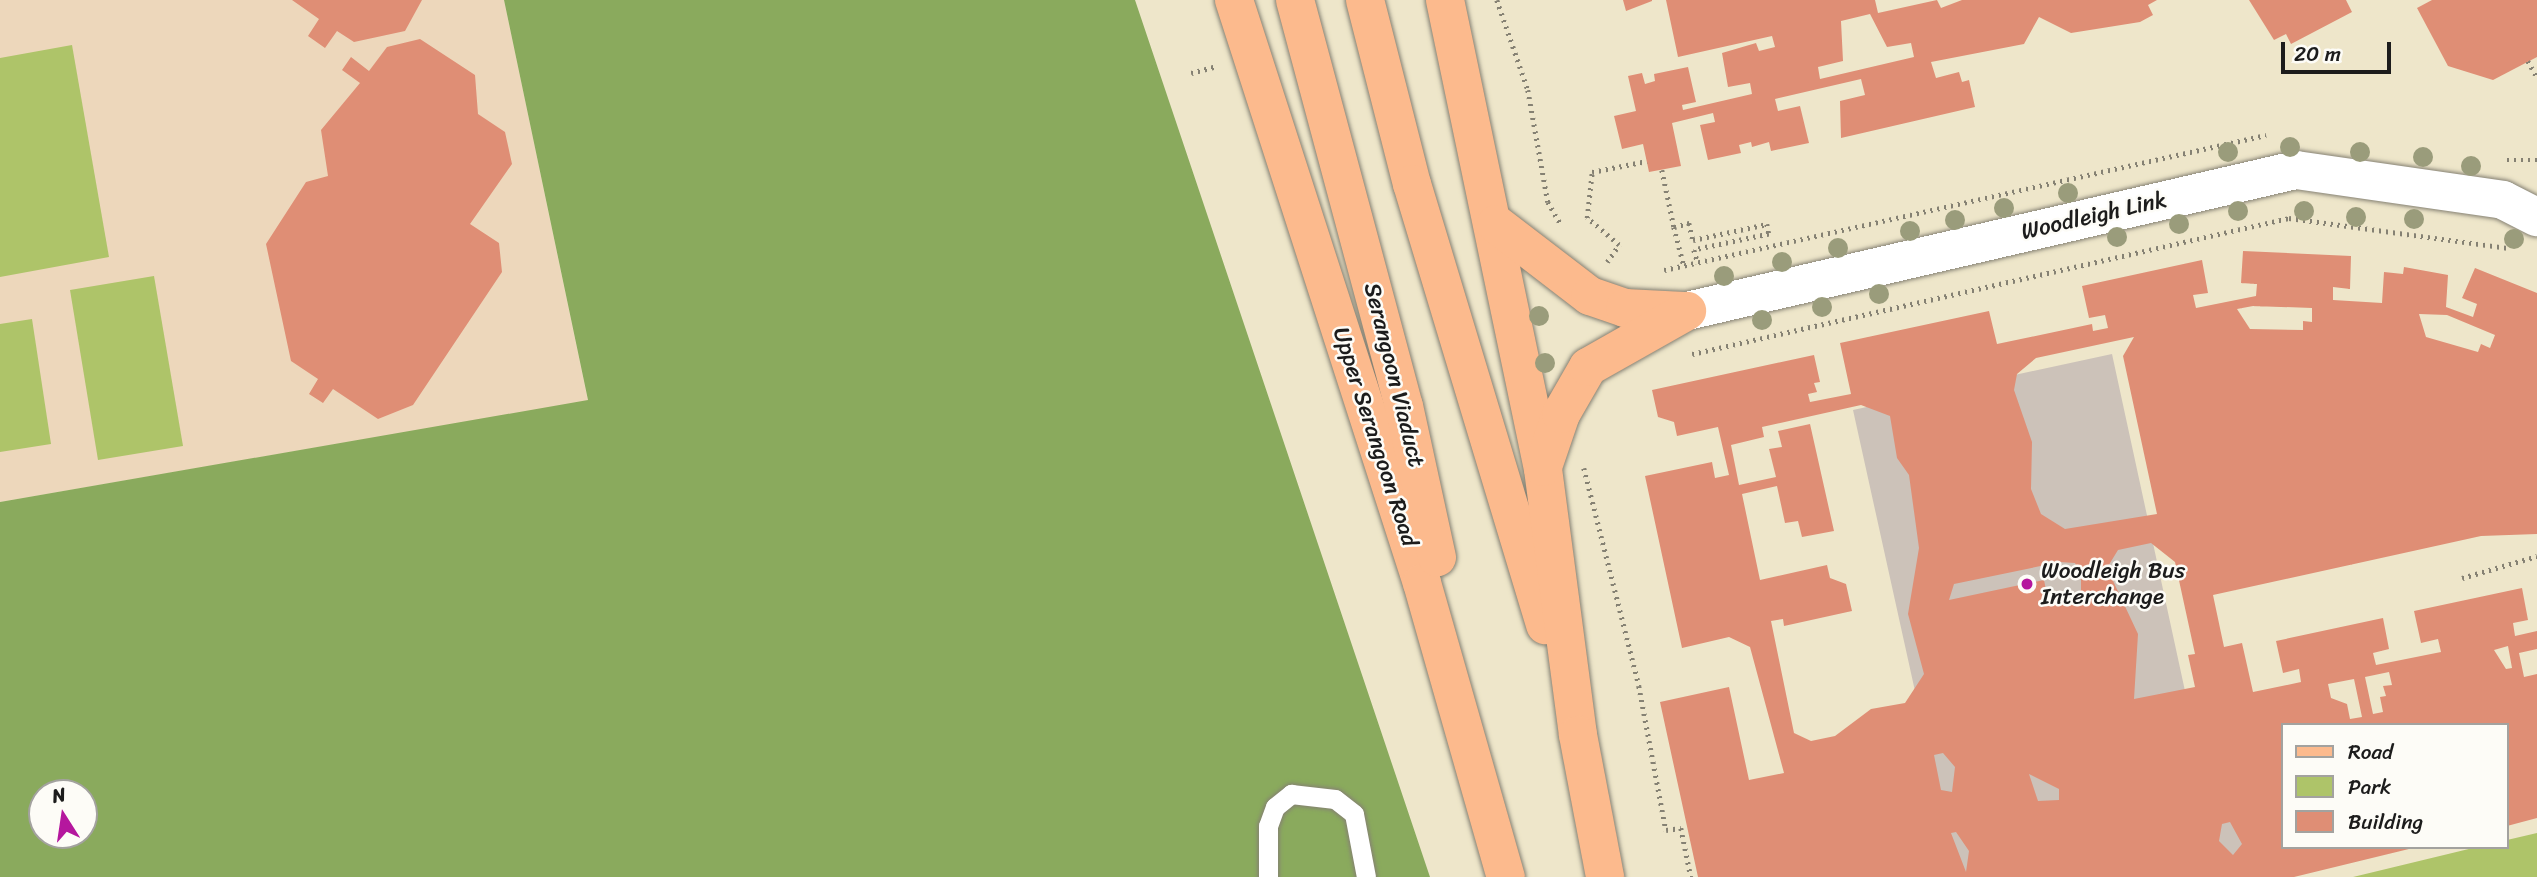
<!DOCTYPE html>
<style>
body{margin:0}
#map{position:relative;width:2537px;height:877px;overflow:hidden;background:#eee6ca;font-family:Sriracha,sans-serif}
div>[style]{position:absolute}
.built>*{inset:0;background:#edd7bb}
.industrial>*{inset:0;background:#ccc2b9}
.green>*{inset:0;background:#aec469}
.forest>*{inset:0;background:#8aaa5d}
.building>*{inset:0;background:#df8e75}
.path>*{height:4.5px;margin-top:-2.25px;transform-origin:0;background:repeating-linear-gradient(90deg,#858173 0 2px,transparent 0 7px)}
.roads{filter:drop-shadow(0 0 2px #858173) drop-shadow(0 0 2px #858173)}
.service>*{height:19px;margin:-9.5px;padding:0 9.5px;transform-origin:9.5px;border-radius:9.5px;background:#fff}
.minor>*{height:38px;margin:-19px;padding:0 19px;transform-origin:19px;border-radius:19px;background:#fff}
.tertiary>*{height:38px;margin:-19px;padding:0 19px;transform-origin:19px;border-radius:19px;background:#fff}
.primary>*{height:38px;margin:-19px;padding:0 19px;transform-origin:19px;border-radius:19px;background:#fcba8d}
.trees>*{width:20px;height:20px;margin:-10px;border-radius:50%;background:#9a9c7b}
.dots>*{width:19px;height:19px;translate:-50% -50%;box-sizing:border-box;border:4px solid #fdfcf7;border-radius:50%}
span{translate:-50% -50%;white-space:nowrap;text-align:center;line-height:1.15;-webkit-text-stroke:5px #fdfcf7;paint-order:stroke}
.street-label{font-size:23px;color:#1c1c1c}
.poi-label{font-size:23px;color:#1c1c1c}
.left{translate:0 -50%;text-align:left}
.legend{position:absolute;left:2281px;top:723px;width:228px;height:126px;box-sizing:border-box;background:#fdfcf7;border:2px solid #a3a29f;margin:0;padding:9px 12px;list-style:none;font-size:21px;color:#1c1c1c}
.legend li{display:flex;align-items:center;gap:14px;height:35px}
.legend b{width:35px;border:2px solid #a3a29f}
.north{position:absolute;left:28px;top:779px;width:70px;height:70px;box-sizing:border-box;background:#fdfcf7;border:2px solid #a3a29f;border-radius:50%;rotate:348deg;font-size:19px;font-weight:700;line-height:28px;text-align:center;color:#1c1c1c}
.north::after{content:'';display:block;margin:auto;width:24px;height:32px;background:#b5179e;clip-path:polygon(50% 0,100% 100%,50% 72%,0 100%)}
.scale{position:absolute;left:2281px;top:42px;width:110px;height:32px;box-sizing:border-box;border:4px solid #1c1c1c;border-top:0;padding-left:9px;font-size:21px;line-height:24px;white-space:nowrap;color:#1c1c1c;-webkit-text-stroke:5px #fdfcf7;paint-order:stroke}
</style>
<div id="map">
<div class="built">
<i style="clip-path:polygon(0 0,504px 0,588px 401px,0 502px)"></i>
</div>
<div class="industrial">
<i style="clip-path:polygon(2112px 354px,2203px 774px,2283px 757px,2283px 847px,2178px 877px,1956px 877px,1853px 410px)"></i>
</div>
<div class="green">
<i style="clip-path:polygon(72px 45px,109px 257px,0 277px,0 58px)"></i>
<i style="clip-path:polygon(154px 276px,183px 446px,98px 460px,70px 290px)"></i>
<i style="clip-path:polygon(32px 319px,51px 444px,0 452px,0 324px)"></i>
<i style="clip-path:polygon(2537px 833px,2537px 877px,2353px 877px,2477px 847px,2507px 847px,2507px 840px)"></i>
</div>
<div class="forest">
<i style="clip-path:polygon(evenodd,504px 0,1135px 0,1430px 877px,0 877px,0 502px,588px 400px,504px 0,42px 793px,84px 793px,84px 835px,42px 835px,42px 793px)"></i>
</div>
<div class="building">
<i style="clip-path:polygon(292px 0,422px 0,405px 31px,354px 42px,337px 31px,325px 48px,308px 36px,319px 19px)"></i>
<i style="clip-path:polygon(1623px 0,1652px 0,1652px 1px,1626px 11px)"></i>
<i style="clip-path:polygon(evenodd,1666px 0,1875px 0,1878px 13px,1937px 0,1941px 8px,1962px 0,2157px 0,2148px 5px,2153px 15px,2140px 22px,2071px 33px,2039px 17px,2024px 44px,1931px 62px,1936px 78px,1959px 72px,1962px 82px,1969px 80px,1975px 107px,1841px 138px,1840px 101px,1865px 95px,1861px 79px,1775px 99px,1778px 111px,1800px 106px,1809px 143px,1771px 151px,1769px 142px,1752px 147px,1751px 142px,1739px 145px,1741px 153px,1708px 160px,1700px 125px,1715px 122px,1713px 113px,1672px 123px,1681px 166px,1649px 172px,1643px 144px,1622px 149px,1614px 116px,1636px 111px,1628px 76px,1642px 73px,1645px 84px,1655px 81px,1654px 74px,1688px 67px,1696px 102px,1682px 105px,1683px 110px,1752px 94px,1750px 83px,1728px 87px,1722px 53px,1756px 43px,1759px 51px,1775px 47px,1772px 36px,1678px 57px,1666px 0,1870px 14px,1887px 47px,1911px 43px,1914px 57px,1820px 79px,1818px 67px,1843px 61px,1841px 21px,1870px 14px)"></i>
<i style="clip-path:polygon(2249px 0,2346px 0,2352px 12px,2291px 44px,2286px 34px,2274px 40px)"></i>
<i style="clip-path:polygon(2432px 0,2537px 0,2537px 57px,2493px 80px,2448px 66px,2417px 8px)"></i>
<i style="clip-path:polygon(420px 39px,475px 75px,478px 114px,505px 132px,512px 164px,470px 224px,499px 243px,502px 272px,413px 405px,378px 419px,333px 389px,323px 403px,309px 394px,318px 379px,291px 361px,266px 244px,306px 182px,328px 176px,321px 130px,360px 83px,342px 70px,351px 57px,369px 71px,387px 47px)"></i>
<i style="clip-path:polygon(evenodd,2243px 251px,2351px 256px,2350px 289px,2333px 287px,2333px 300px,2382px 303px,2384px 272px,2403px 274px,2404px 267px,2448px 275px,2446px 307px,2473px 317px,2477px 304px,2462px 298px,2475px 268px,2537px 293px,2537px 534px,2481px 536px,2213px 595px,2224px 647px,2242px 643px,2253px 692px,2301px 682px,2299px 669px,2283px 673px,2276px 641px,2383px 618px,2389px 649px,2373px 653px,2376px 665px,2441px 652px,2438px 639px,2421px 643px,2414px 611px,2522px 588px,2528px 620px,2513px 623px,2515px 636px,2537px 631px,2537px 649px,2519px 653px,2524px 677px,2537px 674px,2537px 818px,2507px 826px,2507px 725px,2283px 725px,2283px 847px,2413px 848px,2294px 877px,1698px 877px,1660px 702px,1729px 687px,1749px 780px,1784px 773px,1750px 647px,1729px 637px,1682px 648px,1645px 476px,1712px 462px,1715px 478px,1729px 475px,1718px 427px,1677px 436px,1674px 422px,1658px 417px,1652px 390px,1814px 355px,1820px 382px,1814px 383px,1817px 392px,1808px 394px,1810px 402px,1851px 394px,1840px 343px,1989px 311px,1997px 344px,2092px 324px,2093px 331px,2108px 328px,2105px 315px,2089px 318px,2082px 286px,2202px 260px,2208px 293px,2193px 295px,2196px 308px,2256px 296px,2257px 284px,2241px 283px,2243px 251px,2253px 306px,2312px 308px,2312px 322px,2303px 321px,2303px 330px,2250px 329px,2237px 309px,2253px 306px,2243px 251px,2419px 314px,2447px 315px,2495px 335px,2490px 348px,2481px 344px,2478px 352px,2426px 337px,2419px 314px,2243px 251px,2134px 337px,2123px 356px,2157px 514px,2065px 529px,2041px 514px,2031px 489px,2032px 442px,2014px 390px,2017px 374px,2036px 358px,2134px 337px,2243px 251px,1861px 405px,1890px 416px,1897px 458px,1909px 475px,1919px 548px,1908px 614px,1924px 674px,1905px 703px,1871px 709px,1835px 736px,1811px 741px,1794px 733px,1771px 621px,1783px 619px,1784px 626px,1852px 611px,1846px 584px,1830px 578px,1827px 565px,1760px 580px,1742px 494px,1777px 486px,1785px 523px,1798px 521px,1802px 537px,1834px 531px,1810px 424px,1778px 431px,1782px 447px,1769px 449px,1776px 477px,1739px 485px,1731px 445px,1764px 437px,1762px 427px,1861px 405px,2243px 251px,2151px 543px,2175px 562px,2195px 654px,2188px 655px,2195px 687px,2134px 699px,2138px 634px,2107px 568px,2118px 550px,2151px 543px,2243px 251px,2060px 562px,2075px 563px,2081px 577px,2081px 590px,2069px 601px,2049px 605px,2044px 580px,1949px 600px,1954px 584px,2060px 562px,2243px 251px,2508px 646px,2512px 668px,2506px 669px,2494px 650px,2508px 646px,2243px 251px,2389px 672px,2392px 685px,2383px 686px,2386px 696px,2380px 697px,2383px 712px,2373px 714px,2365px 677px,2389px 672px,2243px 251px,2354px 679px,2362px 717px,2350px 719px,2347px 704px,2331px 698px,2328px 684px,2354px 679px,2243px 251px,1943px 753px,1955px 767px,1952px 792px,1941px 790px,1934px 755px,1943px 753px,2243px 251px,2029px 774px,2059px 789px,2059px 800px,2038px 801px,2029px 774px,2243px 251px,2230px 822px,2242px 844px,2233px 855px,2219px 841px,2222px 824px,2230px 822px,2243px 251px,1956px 832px,1969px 851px,1966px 872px,1951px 833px,1956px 832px)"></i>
</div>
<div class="path">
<i style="left:1497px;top:0;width:95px;rotate:71deg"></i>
<i style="left:1528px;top:90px;width:114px;rotate:79.9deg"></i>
<i style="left:1548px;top:202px;width:24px;rotate:60deg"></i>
<i style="left:2528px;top:61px;width:18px;rotate:61deg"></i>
<i style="left:1191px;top:73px;width:27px;rotate:-15deg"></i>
<i style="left:2507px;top:160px;width:30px"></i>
<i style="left:1662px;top:170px;width:58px;rotate:78.1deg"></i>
<i style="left:1674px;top:227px;width:16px;rotate:-15deg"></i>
<i style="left:1689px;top:223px;width:17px;rotate:77deg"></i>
<i style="left:1693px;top:240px;width:76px;rotate:-12.2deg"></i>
<i style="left:1767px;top:224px;width:10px;rotate:79deg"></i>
<i style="left:1769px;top:234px;width:77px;rotate:168deg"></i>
<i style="left:1694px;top:250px;width:14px;rotate:73deg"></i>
<i style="left:1674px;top:227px;width:40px;rotate:75.6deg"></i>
<i style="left:1607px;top:262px;width:21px;rotate:-55deg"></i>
<i style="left:1619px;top:245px;width:42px;rotate:-139.8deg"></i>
<i style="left:1587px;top:218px;width:46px;rotate:-83.8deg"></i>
<i style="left:1592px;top:172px;width:56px;rotate:-11.3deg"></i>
<i style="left:1664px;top:270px;width:617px;rotate:-12.64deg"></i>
<i style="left:1692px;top:354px;width:612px;rotate:-12.83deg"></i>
<i style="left:2289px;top:218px;width:222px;rotate:7.8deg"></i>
<i style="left:1584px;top:468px;width:225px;rotate:75.8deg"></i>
<i style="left:1639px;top:686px;width:147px;rotate:79.4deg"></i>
<i style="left:1666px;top:830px;width:15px;rotate:-8deg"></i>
<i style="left:1681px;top:828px;width:50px;rotate:78.5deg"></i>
<i style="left:2462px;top:578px;width:78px;rotate:-16.3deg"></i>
</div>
<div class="roads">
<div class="service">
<i style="left:1268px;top:877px;width:51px;rotate:-90deg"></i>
<i style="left:1268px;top:826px;width:20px;rotate:-70deg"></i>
<i style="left:1275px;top:807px;width:21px;rotate:-39deg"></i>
<i style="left:1291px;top:794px;width:44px;rotate:6.5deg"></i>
<i style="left:1335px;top:799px;width:24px;rotate:38deg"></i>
<i style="left:1354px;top:814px;width:64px;rotate:79.2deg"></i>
</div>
<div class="minor">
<i style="left:1687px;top:311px;width:625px;rotate:-13.04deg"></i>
<i style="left:2296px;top:170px;width:209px;rotate:8.2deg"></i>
</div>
<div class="tertiary">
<i style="left:2503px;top:200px;width:38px;rotate:27deg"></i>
</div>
<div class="primary">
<i style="left:1234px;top:0;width:613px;rotate:72.13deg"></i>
<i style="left:1422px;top:583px;width:306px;rotate:74.1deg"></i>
<i style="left:1295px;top:0;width:420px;rotate:75deg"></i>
<i style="left:1404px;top:406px;width:155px;rotate:77.7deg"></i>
<i style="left:1365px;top:0;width:190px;rotate:75.7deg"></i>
<i style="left:1412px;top:184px;width:461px;rotate:73.2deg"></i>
<i style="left:1445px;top:0;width:479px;rotate:78.2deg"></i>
<i style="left:1543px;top:469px;width:268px;rotate:82.5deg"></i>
<i style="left:1578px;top:735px;width:145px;rotate:79.2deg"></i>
<i style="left:1496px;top:224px;width:118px;rotate:37.5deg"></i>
<i style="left:1590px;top:296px;width:37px;rotate:19deg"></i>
<i style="left:1625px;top:308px;width:59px;rotate:2.9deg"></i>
<i style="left:1543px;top:467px;width:56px;rotate:-71.2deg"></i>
<i style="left:1561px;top:414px;width:54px;rotate:-60.1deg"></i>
<i style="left:1588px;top:367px;width:114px;rotate:-29.5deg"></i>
</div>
</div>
<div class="trees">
<i style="left:2290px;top:147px"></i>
<i style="left:2228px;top:152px"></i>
<i style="left:2360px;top:152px"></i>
<i style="left:2423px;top:157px"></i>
<i style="left:2471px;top:166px"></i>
<i style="left:2068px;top:193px"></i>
<i style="left:2004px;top:208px"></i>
<i style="left:2238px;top:211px"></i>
<i style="left:2304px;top:211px"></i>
<i style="left:2356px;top:217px"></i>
<i style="left:2414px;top:219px"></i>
<i style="left:1955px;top:220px"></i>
<i style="left:2179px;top:224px"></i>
<i style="left:1910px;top:231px"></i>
<i style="left:2117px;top:237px"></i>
<i style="left:2514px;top:239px"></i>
<i style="left:1838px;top:248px"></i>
<i style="left:1782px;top:262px"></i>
<i style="left:1724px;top:276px"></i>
<i style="left:1879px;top:294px"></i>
<i style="left:1822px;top:307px"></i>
<i style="left:1539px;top:316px"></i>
<i style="left:1762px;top:320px"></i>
<i style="left:1545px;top:363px"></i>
</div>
<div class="dots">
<i style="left:2027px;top:584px;background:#b5179e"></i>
</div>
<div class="street-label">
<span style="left:2094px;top:216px;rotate:-13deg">Woodleigh Link</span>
<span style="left:1394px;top:375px;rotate:76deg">Serangoon Viaduct</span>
<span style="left:1375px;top:437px;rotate:72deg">Upper Serangoon Road</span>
</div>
<div class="poi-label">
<span class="left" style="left:2041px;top:584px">Woodleigh Bus<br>Interchange</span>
</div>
<ul class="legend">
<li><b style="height:9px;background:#fcba8d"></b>Road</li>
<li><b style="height:19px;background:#aec469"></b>Park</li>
<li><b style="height:19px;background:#df8e75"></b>Building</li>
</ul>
<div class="north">N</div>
<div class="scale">20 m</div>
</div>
